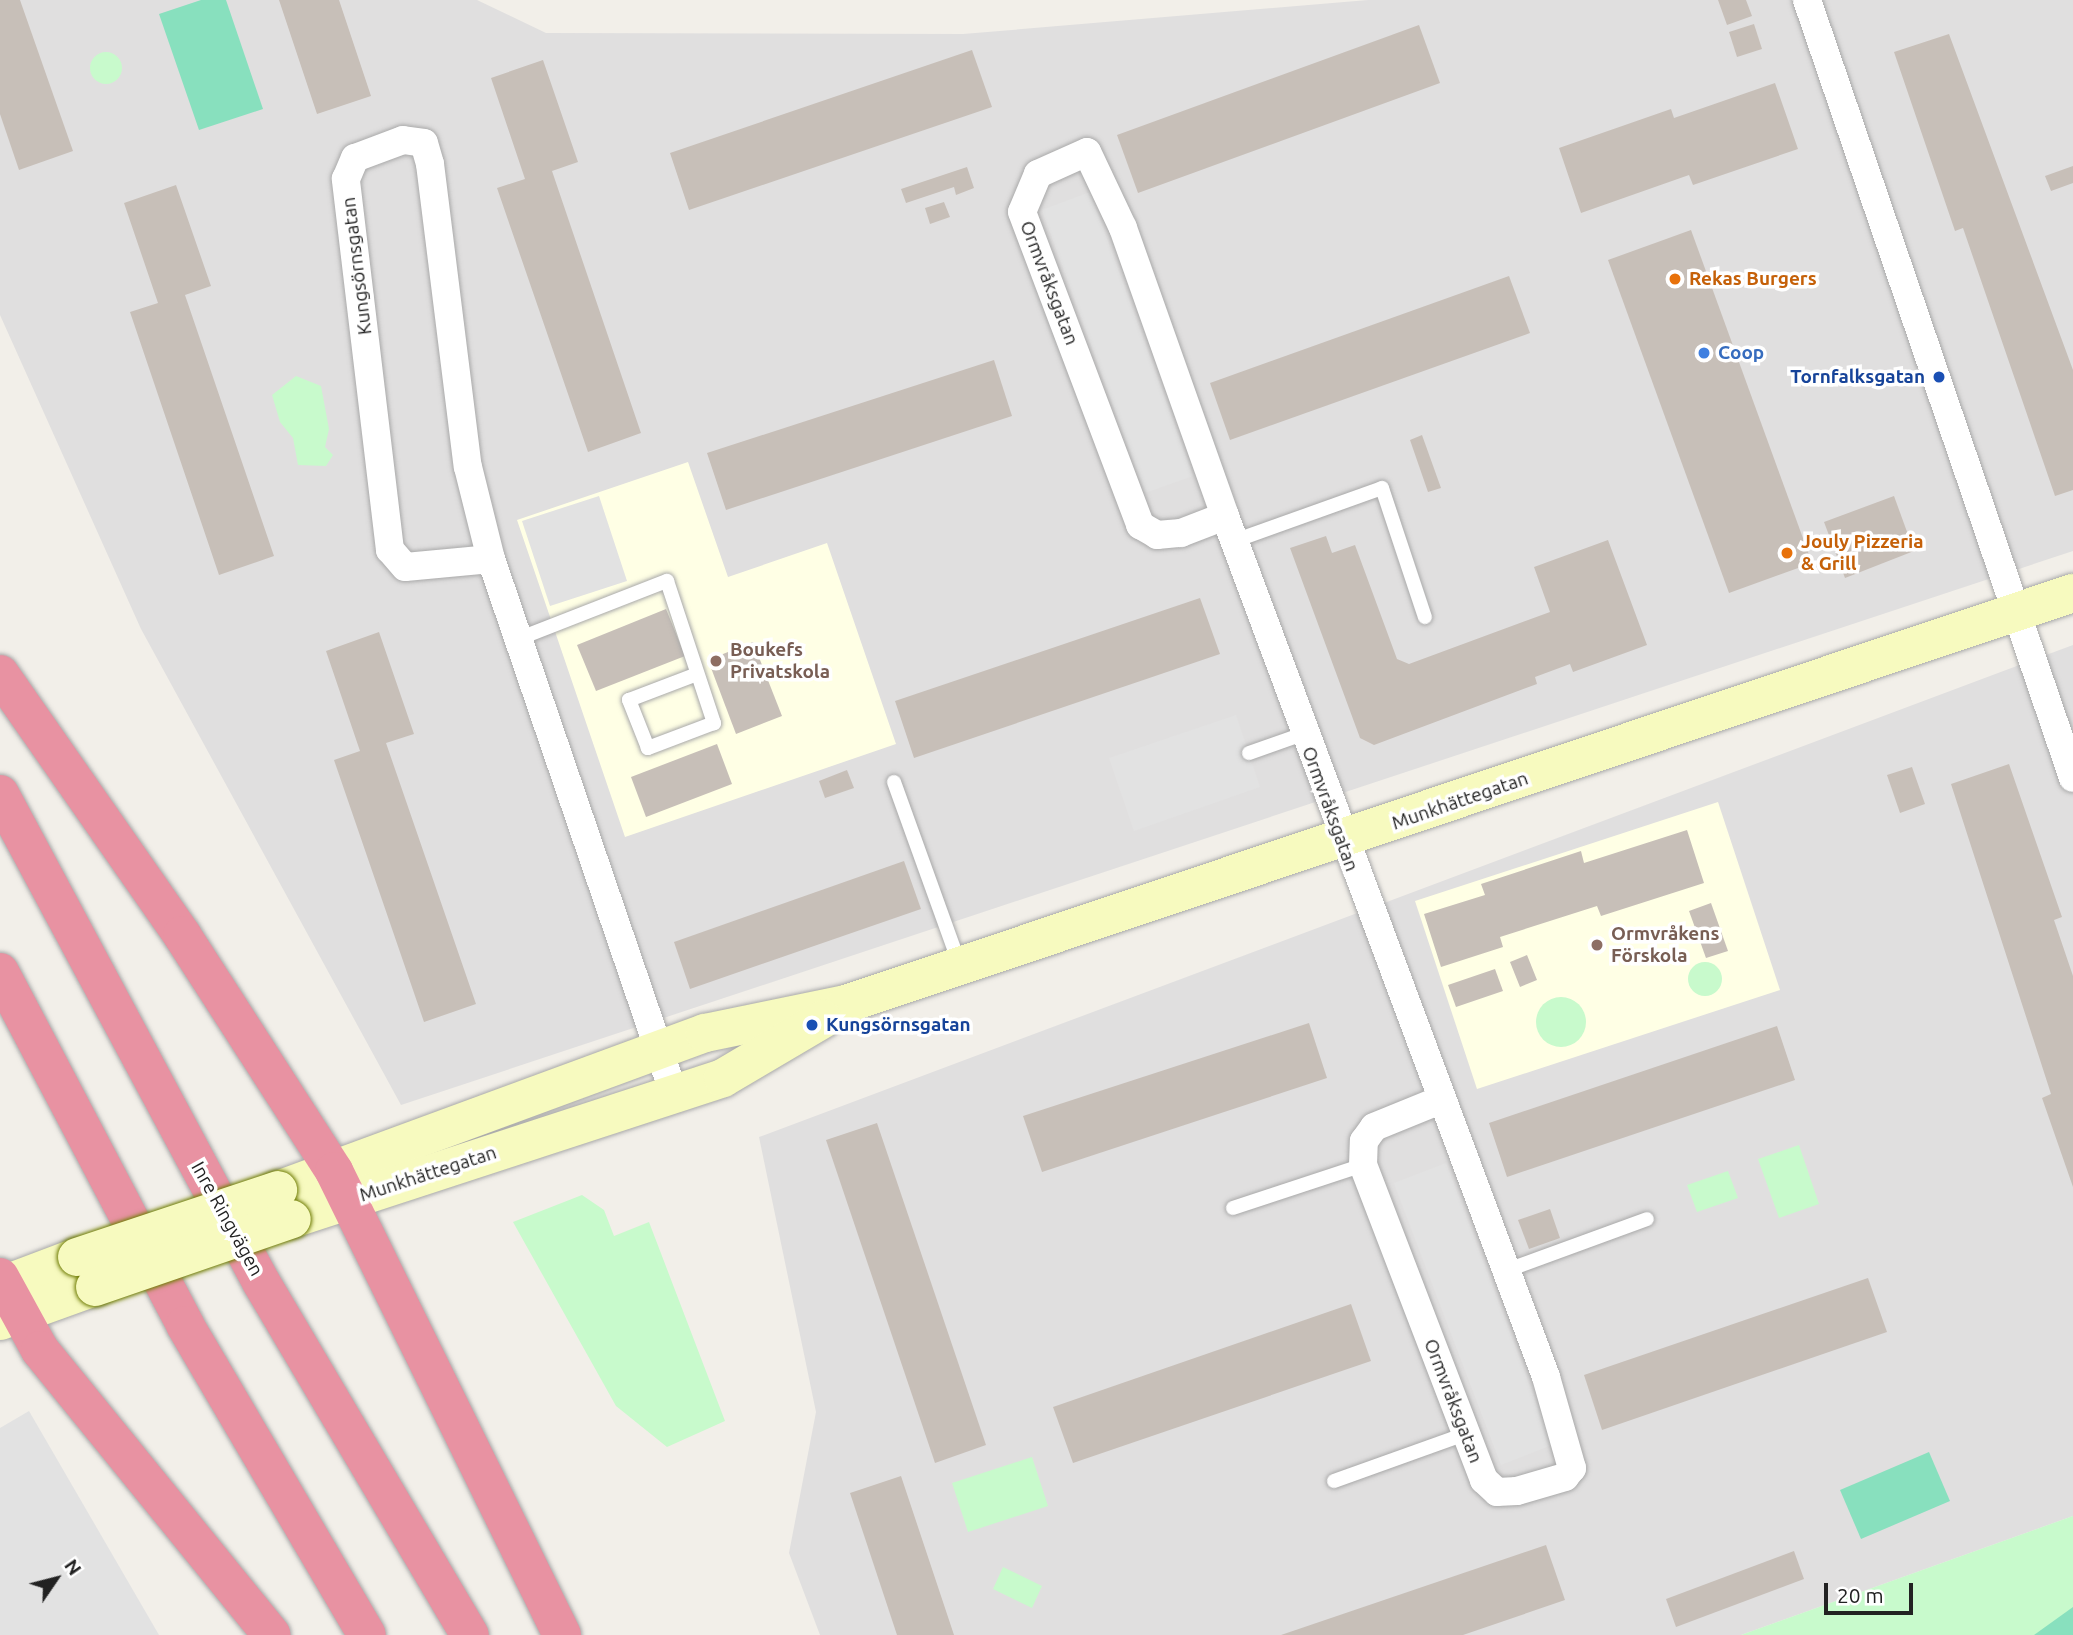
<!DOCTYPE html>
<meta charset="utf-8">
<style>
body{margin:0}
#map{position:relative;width:2073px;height:1635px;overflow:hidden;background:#f2efe9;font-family:Ubuntu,sans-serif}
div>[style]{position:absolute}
.residential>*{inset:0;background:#e0dfdf}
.education>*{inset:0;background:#ffffe5}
.park>*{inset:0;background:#c8facc}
.round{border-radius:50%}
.pitch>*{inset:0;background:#88e0be}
.parking>*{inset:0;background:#e2e2e2}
.building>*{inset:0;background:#c7bfb8}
.roads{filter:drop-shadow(0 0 2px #a9a9a9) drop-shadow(0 0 2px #a9a9a9)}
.lane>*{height:14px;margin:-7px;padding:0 7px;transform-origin:7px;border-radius:7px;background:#fff}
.street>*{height:28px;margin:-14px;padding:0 14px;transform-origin:14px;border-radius:14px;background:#fff}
.secondary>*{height:38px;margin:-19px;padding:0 19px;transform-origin:19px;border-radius:19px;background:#f7fabf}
.highway>*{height:38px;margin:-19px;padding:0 19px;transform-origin:19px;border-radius:19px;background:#e892a2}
.bridges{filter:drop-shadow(0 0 2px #707d05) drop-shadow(0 0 2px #707d05)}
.secondary-bridge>*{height:38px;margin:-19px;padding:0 19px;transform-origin:19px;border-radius:19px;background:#f7fabf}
.dots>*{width:19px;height:19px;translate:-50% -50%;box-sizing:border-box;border:4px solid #fff;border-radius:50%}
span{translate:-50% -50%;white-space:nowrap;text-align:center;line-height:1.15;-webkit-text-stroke:7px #fff;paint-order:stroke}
.street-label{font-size:19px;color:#222}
.food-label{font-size:19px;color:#c56008;font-weight:700}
.left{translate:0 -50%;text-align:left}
.shop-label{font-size:19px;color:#366cbe;font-weight:700}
.transit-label{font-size:19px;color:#164399;font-weight:700}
.right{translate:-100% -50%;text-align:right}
.education-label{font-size:19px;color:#785e54;font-weight:700}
.north{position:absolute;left:21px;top:1544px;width:70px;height:70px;-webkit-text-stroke:5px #fff;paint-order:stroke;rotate:55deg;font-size:19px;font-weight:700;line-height:28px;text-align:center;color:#222}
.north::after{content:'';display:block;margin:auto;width:24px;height:32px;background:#222;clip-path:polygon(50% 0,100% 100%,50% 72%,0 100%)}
.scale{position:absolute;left:1824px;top:1583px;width:89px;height:32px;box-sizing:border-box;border:4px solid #222;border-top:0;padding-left:9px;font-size:21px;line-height:24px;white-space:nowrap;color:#222;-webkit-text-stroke:5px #fff;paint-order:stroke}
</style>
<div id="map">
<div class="residential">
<i style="clip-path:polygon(0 0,477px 0,546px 33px,963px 34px,1368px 0,2073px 0,2073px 551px,401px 1105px,141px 629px,0 315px)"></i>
<i style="clip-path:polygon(2073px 645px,2073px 1516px,1741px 1635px,820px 1635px,789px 1553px,816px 1412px,759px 1137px)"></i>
</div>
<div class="education">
<i style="clip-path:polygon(688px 462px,728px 577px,827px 543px,896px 744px,625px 837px,517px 520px)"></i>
<i style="clip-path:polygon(1718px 802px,1780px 990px,1477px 1089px,1415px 901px)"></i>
</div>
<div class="park">
<i class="round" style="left:90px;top:52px;width:32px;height:32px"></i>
<i style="clip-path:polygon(296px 376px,321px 386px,329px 429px,325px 447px,333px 455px,326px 466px,298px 465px,293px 438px,280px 422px,272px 395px)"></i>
<i class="round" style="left:1688px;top:962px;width:34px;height:34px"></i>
<i class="round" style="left:1536px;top:997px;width:50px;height:50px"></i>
<i style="clip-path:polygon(1799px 1145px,1819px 1204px,1779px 1218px,1758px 1159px)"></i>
<i style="clip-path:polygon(1728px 1171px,1738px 1198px,1697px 1212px,1687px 1185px)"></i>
<i style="clip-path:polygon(582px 1195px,604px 1210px,614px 1236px,649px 1222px,725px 1421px,667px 1447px,616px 1406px,513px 1222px)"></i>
<i style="clip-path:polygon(1032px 1457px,1048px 1506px,968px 1532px,952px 1483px)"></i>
<i style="clip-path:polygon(2073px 1516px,2073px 1635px,1741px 1635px)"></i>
<i style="clip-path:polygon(1003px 1567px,1042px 1586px,1032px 1608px,993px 1589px)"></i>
</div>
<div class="pitch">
<i style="clip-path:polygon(201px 0,226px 0,263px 109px,199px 130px,159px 14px)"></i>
<i style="clip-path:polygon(1929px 1452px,1950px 1501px,1861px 1539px,1840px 1490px)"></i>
<i style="clip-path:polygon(2073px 1607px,2073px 1635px,2034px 1635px)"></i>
</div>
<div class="parking">
<i style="clip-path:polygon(1090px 192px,1193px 476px,1145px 493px,1042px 210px)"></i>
<i style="clip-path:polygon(599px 496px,627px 581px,550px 606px,522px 521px)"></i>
<i style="clip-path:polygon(1236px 715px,1260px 787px,1134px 831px,1109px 758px)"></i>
<i style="clip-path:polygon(1446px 1163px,1552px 1445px,1501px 1465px,1394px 1183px)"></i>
<i style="clip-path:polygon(29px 1411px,159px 1635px,0 1635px,0 1428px)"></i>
</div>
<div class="building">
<i style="clip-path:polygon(0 0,20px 0,73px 151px,19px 170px,0 114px)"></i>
<i style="clip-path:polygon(279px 0,339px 0,371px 96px,317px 114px)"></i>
<i style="clip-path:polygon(1718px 0,1746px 0,1752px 16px,1727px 25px)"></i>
<i style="clip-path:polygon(1754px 24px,1762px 49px,1737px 57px,1729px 32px)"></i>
<i style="clip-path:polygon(1419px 25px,1440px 83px,1138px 193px,1117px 135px)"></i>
<i style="clip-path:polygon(1949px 34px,2073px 370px,2073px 490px,2055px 496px,1963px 228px,1955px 231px,1894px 52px)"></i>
<i style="clip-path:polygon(972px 50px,992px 107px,689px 210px,670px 153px)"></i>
<i style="clip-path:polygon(543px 60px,578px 162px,552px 171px,641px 433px,588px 452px,497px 188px,525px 179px,491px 78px)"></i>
<i style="clip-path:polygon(1775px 83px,1798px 149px,1693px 185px,1689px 175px,1581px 213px,1559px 148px,1671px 109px,1674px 118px)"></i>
<i style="clip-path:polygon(2073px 166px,2073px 183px,2051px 191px,2045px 176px)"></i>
<i style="clip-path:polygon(967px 167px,974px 188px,956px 195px,954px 187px,906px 203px,901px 189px)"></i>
<i style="clip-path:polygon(176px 185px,211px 286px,185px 295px,274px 556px,219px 575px,130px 312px,158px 303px,124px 203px)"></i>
<i style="clip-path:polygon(944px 202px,950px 217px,930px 224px,925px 208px)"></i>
<i style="clip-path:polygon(1691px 230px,1812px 563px,1729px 593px,1608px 260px)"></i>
<i style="clip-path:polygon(1509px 276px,1530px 333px,1230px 440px,1210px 383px)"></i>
<i style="clip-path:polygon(994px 360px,1012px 416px,726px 510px,707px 453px)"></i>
<i style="clip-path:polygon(1422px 435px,1441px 488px,1428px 492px,1410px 440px)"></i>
<i style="clip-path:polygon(1894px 496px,1914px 551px,1845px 578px,1824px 522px)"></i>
<i style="clip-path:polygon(1326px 536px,1332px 553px,1355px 545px,1397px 659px,1409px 664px,1550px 612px,1534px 567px,1608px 540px,1647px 645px,1573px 672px,1570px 664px,1535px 677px,1537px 684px,1374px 745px,1360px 738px,1290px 548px)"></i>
<i style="clip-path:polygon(1200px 598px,1220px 654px,914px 758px,895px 701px)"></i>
<i style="clip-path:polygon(666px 609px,685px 656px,596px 691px,577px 645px)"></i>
<i style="clip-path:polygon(379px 632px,414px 734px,386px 743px,476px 1004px,424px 1022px,334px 760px,360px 751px,326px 651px)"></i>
<i style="clip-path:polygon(753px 642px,782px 716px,736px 734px,708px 660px)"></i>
<i style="clip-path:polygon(717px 744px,732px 784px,646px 817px,631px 777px)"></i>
<i style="clip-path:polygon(2009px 764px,2062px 917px,2054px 920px,2073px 976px,2073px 1187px,2042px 1098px,2051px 1094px,1951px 784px)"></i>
<i style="clip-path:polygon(1912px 767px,1925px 804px,1900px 813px,1887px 775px)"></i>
<i style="clip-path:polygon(847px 770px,854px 788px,825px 798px,819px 781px)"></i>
<i style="clip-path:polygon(1687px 830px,1704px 883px,1601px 916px,1597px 906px,1500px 937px,1503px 947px,1441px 967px,1424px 914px,1485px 895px,1481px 884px,1581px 851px,1584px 863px)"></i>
<i style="clip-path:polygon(904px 861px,921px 909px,690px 989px,674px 942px)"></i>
<i style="clip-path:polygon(1711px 903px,1728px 951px,1706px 958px,1689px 911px)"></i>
<i style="clip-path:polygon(1527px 955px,1537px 980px,1520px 987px,1510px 962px)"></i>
<i style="clip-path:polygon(1495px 969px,1503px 991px,1456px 1007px,1448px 985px)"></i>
<i style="clip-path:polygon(1309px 1023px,1327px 1078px,1042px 1172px,1023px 1116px)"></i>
<i style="clip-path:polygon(1777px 1026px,1795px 1080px,1507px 1177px,1489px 1123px)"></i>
<i style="clip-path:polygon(877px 1123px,986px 1445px,935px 1463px,826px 1140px)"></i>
<i style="clip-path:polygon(1550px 1209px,1560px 1238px,1529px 1249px,1518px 1220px)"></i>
<i style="clip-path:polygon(1868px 1278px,1887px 1332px,1602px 1430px,1584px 1375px)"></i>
<i style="clip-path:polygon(1351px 1304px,1371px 1361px,1073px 1463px,1053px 1407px)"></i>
<i style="clip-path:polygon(901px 1476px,954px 1635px,897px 1635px,850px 1493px)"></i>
<i style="clip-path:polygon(1546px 1545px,1565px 1600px,1463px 1635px,1281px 1635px)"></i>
<i style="clip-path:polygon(1794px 1551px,1804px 1579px,1676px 1627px,1666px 1599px)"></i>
</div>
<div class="roads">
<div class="lane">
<i style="left:1234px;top:541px;width:157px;rotate:-19.7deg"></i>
<i style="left:1382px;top:488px;width:136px;rotate:71.6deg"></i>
<i style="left:518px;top:639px;width:160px;rotate:-21.3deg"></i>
<i style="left:667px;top:581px;width:150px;rotate:71.7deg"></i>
<i style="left:714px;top:723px;width:71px;rotate:159.3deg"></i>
<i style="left:648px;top:748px;width:52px;rotate:-111.6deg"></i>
<i style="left:629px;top:700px;width:73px;rotate:-20.9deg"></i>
<i style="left:1249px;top:753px;width:57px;rotate:-19.4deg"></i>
<i style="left:894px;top:782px;width:195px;rotate:70.2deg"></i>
<i style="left:1233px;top:1208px;width:137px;rotate:-18.3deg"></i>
<i style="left:1505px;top:1271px;width:151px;rotate:-20.1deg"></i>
<i style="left:1334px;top:1481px;width:139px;rotate:-19.7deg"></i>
</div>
<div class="street">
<i style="left:1807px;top:0;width:822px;rotate:71.12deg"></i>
<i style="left:1225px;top:516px;width:306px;rotate:-109.5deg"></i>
<i style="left:1123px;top:228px;width:84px;rotate:-115.3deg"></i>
<i style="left:1087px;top:152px;width:54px;rotate:155.8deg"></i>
<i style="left:1038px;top:174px;width:41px;rotate:112.8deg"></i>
<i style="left:1022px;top:212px;width:335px;rotate:69.3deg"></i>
<i style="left:1140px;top:525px;width:20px;rotate:30deg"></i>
<i style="left:1157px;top:535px;width:24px;rotate:-5deg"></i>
<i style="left:1181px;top:533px;width:47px;rotate:-21.1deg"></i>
<i style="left:1225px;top:516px;width:919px;rotate:69.55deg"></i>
<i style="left:1546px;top:1377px;width:95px;rotate:74.1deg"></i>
<i style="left:1572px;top:1468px;width:11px;rotate:128deg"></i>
<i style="left:1565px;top:1477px;width:50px;rotate:163.7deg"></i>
<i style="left:1517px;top:1491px;width:20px;rotate:177deg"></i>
<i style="left:1497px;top:1492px;width:18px;rotate:-137deg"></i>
<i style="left:1484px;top:1480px;width:337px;rotate:-111deg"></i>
<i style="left:1363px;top:1165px;width:24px;rotate:-88deg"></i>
<i style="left:1364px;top:1141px;width:17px;rotate:-54deg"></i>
<i style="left:1374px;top:1127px;width:71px;rotate:-22.2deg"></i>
<i style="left:491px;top:559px;width:86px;rotate:174.7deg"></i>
<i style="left:405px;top:567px;width:23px;rotate:-131deg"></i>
<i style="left:390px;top:550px;width:374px;rotate:-96.8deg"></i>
<i style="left:346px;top:179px;width:23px;rotate:-67deg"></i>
<i style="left:355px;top:158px;width:51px;rotate:-20.6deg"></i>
<i style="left:403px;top:140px;width:21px;rotate:8deg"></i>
<i style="left:424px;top:143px;width:22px;rotate:74deg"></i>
<i style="left:430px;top:164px;width:305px;rotate:82.9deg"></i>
<i style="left:468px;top:467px;width:95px;rotate:76deg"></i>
<i style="left:491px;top:559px;width:565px;rotate:71.12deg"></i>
</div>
<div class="secondary">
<i style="left:278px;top:1190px;width:455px;rotate:-20.2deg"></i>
<i style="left:705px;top:1033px;width:144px;rotate:-11.6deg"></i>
<i style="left:846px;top:1004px;width:1294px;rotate:-18.52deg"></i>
<i style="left:292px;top:1219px;width:453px;rotate:-18.1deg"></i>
<i style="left:723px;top:1078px;width:116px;rotate:-30.5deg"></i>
<i style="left:0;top:1286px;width:82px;rotate:-20.6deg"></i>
<i style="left:0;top:1321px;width:101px;rotate:-19.7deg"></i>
</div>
<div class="highway">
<i style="left:0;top:674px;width:318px;rotate:55.1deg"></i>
<i style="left:182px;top:935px;width:281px;rotate:57.2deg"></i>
<i style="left:334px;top:1171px;width:517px;rotate:63.83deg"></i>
<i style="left:0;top:794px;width:553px;rotate:61.86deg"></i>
<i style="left:261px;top:1282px;width:410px;rotate:59.4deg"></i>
<i style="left:0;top:972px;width:399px;rotate:62.3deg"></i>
<i style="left:185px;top:1325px;width:359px;rotate:59.6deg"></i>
<i style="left:0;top:1277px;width:83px;rotate:61.3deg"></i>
<i style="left:40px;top:1350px;width:367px;rotate:50.9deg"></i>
</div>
</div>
<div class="bridges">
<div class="secondary-bridge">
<i style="left:77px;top:1257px;width:212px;rotate:-18.4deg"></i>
<i style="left:95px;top:1287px;width:208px;rotate:-19deg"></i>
</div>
</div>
<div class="dots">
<i style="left:1675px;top:279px;background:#e8710a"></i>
<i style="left:1704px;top:353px;background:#3f7fe0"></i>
<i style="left:1939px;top:377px;background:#1a4fb4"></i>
<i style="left:1787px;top:553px;background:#e8710a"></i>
<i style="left:716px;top:661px;background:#8d6e63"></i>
<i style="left:1597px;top:945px;background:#8d6e63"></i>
<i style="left:812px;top:1025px;background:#1a4fb4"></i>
</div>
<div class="street-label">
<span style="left:357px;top:266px;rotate:-97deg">Kungsörnsgatan</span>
<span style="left:1049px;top:283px;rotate:69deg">Ormvråksgatan</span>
<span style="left:1460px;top:801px;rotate:-19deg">Munkhättegatan</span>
<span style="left:1330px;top:809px;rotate:70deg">Ormvråksgatan</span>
<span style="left:428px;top:1174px;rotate:-18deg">Munkhättegatan</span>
<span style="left:227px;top:1219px;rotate:61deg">Inre Ringvägen</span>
<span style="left:1453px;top:1401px;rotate:69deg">Ormvråksgatan</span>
</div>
<div class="food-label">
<span class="left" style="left:1689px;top:279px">Rekas Burgers</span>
<span class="left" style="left:1801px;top:553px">Jouly Pizzeria<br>&amp; Grill</span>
</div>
<div class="shop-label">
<span class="left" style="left:1718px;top:353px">Coop</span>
</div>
<div class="transit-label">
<span class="right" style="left:1925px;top:377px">Tornfalksgatan</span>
<span class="left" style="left:826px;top:1025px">Kungsörnsgatan</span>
</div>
<div class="education-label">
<span class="left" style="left:730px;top:661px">Boukefs<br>Privatskola</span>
<span class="left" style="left:1611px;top:945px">Ormvråkens<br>Förskola</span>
</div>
<div class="north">N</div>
<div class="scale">20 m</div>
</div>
